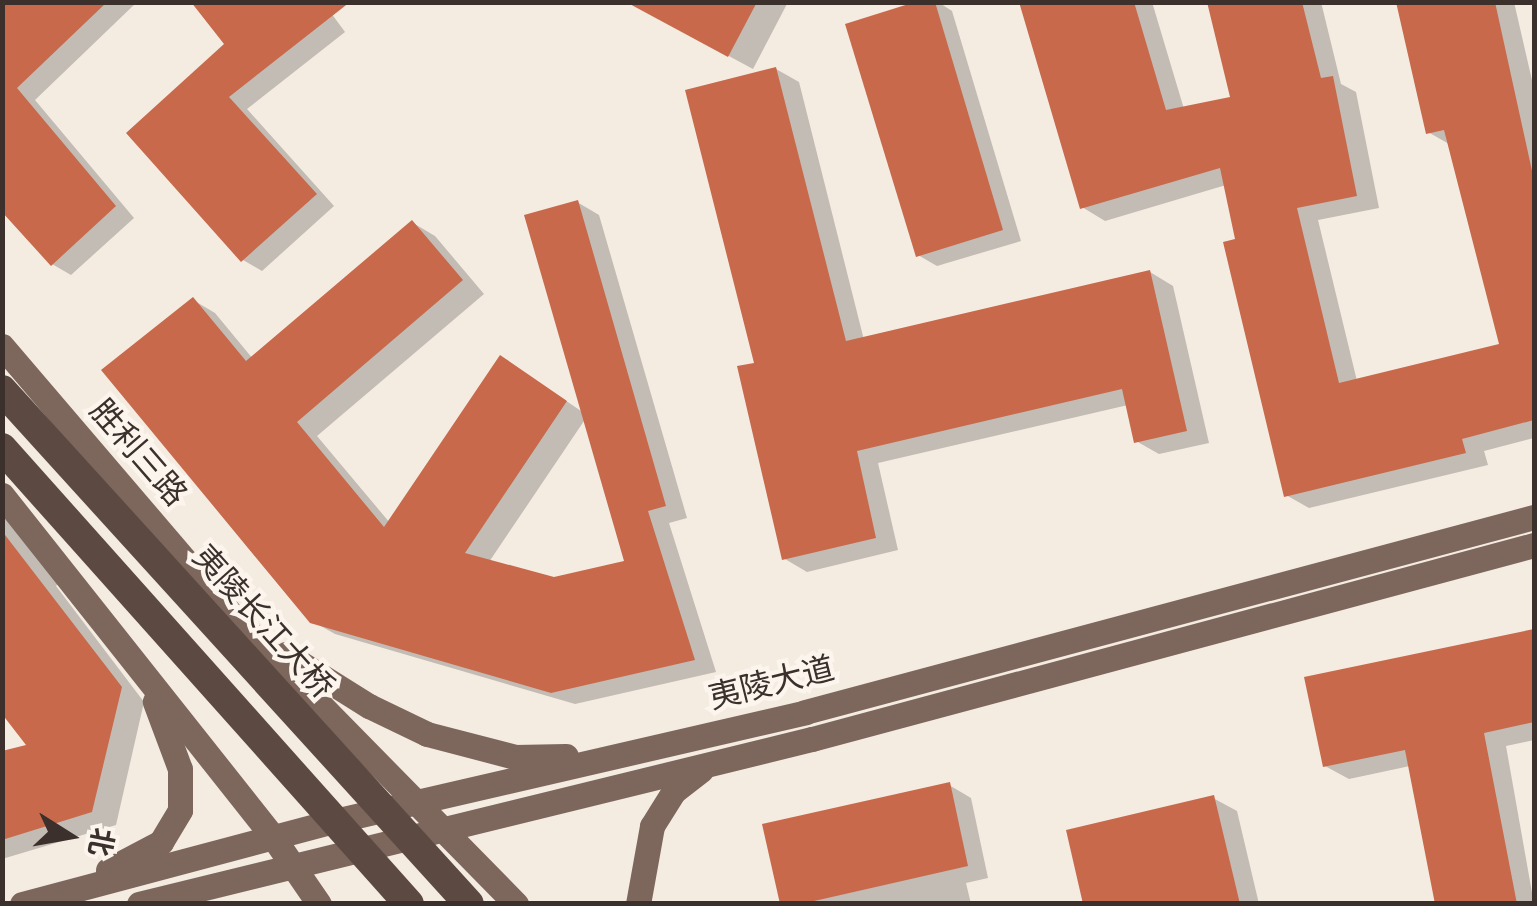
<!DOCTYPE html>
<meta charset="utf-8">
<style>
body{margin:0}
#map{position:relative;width:1537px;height:906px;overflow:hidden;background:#f4ebe1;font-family:"Sofia Sans Condensed","Noto Sans SC",sans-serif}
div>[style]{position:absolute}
.shadow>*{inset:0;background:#0003}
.building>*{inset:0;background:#c8694b}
.major>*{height:25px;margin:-12.5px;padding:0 12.5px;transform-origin:12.5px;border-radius:12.5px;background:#7d675c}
.highway-bridge>*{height:30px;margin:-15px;padding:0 15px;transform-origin:15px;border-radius:15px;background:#5c4a42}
span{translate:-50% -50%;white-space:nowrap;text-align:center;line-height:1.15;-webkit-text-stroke:9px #fbf5ee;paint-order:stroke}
.street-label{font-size:32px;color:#3b302b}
.frame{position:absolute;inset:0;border:5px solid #3b302b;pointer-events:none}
.north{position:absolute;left:20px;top:786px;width:100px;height:100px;-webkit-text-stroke:8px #fbf5ee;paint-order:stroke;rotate:101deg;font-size:28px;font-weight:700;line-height:40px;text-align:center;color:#3b302b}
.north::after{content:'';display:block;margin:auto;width:35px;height:45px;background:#3b302b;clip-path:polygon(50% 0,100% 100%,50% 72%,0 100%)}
</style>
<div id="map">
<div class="shadow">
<i style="clip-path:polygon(2px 2px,137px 2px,35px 100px,134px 218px,71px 275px,52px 264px,2px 207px)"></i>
<i style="clip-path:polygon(323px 2px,345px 32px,247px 109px,334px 206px,262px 271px,243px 260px,129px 133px,227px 44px)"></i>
<i style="clip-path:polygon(655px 2px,788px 2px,753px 69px,673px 26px)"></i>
<i style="clip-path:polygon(924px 2px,938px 2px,952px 11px,1021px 241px,937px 266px,918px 255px)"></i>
<i style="clip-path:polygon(1022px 2px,1152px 2px,1184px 109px,1233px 99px,1209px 2px,1321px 2px,1341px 84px,1356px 92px,1379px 208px,1318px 220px,1357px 381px,1502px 346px,1449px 144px,1428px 132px,1398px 2px,1514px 2px,1534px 89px,1534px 438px,1484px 451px,1488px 465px,1309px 508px,1286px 495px,1226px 185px,1105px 221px,1082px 207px)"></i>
<i style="clip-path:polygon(776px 69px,799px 82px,864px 340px,1150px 272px,1173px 286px,1209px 443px,1159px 454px,1136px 441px,1128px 405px,878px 463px,898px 550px,807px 572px,785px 559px,757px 364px)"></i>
<i style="clip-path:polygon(evenodd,577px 202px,599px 215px,687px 518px,669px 523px,716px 672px,575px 704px,335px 634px,312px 621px,193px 300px,215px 313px,253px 359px,413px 223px,435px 236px,484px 294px,317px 436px,390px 523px,522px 371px,584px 413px,577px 202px,586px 418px,627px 563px,554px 579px,489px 562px,586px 418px)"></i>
<i style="clip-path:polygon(2px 512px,60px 582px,56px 586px,144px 702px,116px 825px,2px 859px,2px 754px,31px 746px,2px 710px)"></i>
<i style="clip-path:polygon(1534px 631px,1534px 740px,1506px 746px,1534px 904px,1438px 904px,1410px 766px,1349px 779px,1325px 766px,1306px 679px)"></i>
<i style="clip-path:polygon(949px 785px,971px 798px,988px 878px,966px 883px,971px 904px,783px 904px)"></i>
<i style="clip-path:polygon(1213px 798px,1237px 811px,1259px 904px,1086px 904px)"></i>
</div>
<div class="building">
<i style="clip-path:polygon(2px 2px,107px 2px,17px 88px,116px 206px,51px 266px,2px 212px)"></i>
<i style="clip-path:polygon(191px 2px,350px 2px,229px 97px,317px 194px,241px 262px,126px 133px,224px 44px)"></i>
<i style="clip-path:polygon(626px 2px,757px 2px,728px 57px)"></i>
<i style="clip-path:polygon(915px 2px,935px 2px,1003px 230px,916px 257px,845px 24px)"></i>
<i style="clip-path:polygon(1019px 2px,1134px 2px,1166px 110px,1230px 97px,1207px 2px,1302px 2px,1321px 78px,1333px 76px,1357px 196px,1297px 208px,1339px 383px,1499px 344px,1444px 130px,1426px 134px,1396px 2px,1495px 2px,1534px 180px,1534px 420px,1462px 439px,1466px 453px,1284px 497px,1223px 242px,1235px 239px,1220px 168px,1080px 209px)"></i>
<i style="clip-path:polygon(776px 67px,846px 341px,1150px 270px,1187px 431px,1134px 443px,1122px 389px,857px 451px,876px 538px,782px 560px,737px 366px,754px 363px,685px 90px)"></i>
<i style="clip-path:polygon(578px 200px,666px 506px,648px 511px,695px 660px,551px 693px,310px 623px,101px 370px,193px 297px,246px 361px,412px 220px,463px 280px,297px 422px,384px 527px,500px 355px,567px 401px,465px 553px,554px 577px,624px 561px,524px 215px)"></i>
<i style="clip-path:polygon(2px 531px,122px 687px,92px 812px,2px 840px,2px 751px,26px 745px,2px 714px)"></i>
<i style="clip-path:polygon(1534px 629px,1534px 722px,1484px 733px,1517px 904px,1435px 904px,1405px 750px,1323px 767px,1304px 677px)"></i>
<i style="clip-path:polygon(950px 782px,968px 866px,801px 904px,780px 904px,762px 824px)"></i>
<i style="clip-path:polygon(1214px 795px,1240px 904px,1083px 904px,1066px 830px)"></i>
</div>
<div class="major">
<i style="left:2px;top:346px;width:355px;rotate:49.5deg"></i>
<i style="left:233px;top:616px;width:404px;rotate:45.5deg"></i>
<i style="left:2px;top:495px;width:436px;rotate:51.6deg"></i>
<i style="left:273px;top:837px;width:81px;rotate:55.5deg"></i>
<i style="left:286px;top:654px;width:98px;rotate:32.1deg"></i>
<i style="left:369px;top:706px;width:64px;rotate:25.8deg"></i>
<i style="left:427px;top:734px;width:91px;rotate:14.6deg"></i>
<i style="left:515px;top:757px;width:51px;rotate:-1.1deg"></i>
<i style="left:108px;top:870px;width:60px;rotate:-27.8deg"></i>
<i style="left:161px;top:842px;width:37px;rotate:-59deg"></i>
<i style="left:180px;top:810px;width:41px;rotate:-90deg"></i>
<i style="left:180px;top:769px;width:72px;rotate:-110.5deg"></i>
<i style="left:22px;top:904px;width:315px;rotate:-14.9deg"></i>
<i style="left:326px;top:823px;width:492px;rotate:-13deg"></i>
<i style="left:805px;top:712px;width:755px;rotate:-14.98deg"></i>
<i style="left:139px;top:904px;width:693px;rotate:-13.78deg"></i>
<i style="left:812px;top:739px;width:748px;rotate:-15.04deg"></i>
<i style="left:638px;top:904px;width:79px;rotate:-79.8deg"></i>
<i style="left:652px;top:826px;width:40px;rotate:-58deg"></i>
<i style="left:673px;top:792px;width:36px;rotate:-38deg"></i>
</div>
<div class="highway-bridge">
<i style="left:2px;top:390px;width:694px;rotate:47.74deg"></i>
<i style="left:2px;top:448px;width:611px;rotate:48.25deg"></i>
</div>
<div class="street-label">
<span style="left:137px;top:454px;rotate:49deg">胜利三路</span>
<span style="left:262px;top:623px;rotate:48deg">夷陵长江大桥</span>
<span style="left:772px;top:685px;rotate:-14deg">夷陵大道</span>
</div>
<div class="frame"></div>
<div class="north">北</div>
</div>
